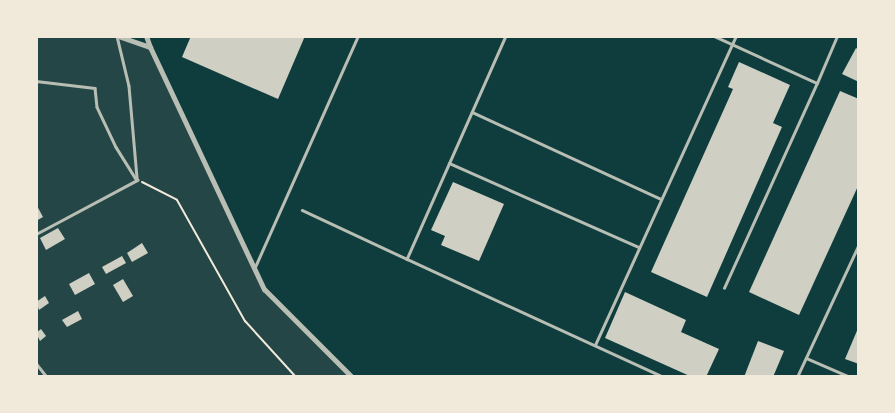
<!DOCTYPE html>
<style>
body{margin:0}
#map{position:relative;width:895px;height:413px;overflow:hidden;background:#0f3d3e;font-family:"Space Grotesk",sans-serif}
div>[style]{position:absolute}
.green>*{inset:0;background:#244646}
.building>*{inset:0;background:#cfcfc3}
.path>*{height:2px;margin:-1px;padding:0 1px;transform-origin:1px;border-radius:1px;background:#f1e9da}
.service>*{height:2.5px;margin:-1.25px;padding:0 1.25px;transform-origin:1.25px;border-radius:1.25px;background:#b8beb3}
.minor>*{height:5px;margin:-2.5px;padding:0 2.5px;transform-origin:2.5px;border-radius:2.5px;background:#b8beb3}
span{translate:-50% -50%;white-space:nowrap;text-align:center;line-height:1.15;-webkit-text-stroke:4.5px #f1e9da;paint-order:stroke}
.frame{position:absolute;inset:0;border:38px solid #f1e9da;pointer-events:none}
</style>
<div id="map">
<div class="green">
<i style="clip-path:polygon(36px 36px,118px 36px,150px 47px,264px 289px,352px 377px,36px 377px)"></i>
</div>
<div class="building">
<i style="clip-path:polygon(191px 36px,305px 36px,278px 99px,182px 57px)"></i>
<i style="clip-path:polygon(856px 48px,859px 50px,859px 82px,842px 74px)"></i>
<i style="clip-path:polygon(739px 62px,790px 85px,773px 123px,782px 127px,707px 297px,651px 272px,733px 89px,728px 87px)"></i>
<i style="clip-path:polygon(840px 91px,859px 99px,859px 184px,799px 315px,749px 292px)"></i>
<i style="clip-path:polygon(453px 182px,504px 204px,479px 261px,441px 245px,445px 236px,431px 230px)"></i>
<i style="clip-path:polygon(36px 204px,43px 217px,36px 221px)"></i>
<i style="clip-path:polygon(58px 228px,65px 239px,46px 250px,40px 238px)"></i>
<i style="clip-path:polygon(142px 243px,148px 253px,132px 262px,127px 253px)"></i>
<i style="clip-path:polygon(122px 256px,126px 263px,106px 274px,102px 267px)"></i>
<i style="clip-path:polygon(89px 273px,95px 284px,75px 295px,69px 284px)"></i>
<i style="clip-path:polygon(123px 279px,133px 296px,123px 302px,113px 285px)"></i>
<i style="clip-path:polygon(625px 292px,686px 320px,681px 332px,719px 349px,706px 377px,692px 377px,605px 338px)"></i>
<i style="clip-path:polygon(45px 296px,49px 303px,39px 310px,36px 302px)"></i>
<i style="clip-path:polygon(78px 311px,82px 319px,67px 327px,62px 320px)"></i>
<i style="clip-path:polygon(859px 326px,859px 364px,845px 359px)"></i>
<i style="clip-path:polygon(41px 329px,46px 336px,40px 341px,36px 333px)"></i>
<i style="clip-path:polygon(758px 341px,784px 351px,773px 377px,744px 377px)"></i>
</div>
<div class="path">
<i style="left:142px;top:182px;width:39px;rotate:27deg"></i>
<i style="left:177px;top:200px;width:139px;rotate:60.7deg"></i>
<i style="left:245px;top:321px;width:76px;rotate:47.7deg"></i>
</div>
<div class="service">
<i style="left:117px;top:36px;width:51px;rotate:76.5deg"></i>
<i style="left:129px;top:86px;width:92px;rotate:85deg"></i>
<i style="left:506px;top:36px;width:244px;rotate:113.9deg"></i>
<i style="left:407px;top:259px;width:283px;rotate:24.7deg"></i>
<i style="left:714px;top:36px;width:113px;rotate:24.5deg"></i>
<i style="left:817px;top:83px;width:51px;rotate:-66.9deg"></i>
<i style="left:36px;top:81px;width:59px;rotate:6.8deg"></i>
<i style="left:95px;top:88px;width:19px;rotate:84deg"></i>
<i style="left:97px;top:107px;width:44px;rotate:64.6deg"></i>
<i style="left:116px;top:147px;width:39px;rotate:58deg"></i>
<i style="left:472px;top:112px;width:208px;rotate:24.7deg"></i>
<i style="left:449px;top:163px;width:208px;rotate:23.9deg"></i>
<i style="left:302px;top:210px;width:116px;rotate:25deg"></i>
<i style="left:36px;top:234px;width:115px;rotate:-28.1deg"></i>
<i style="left:255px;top:267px;width:253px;rotate:-66deg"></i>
<i style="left:724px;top:288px;width:225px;rotate:-65.6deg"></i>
<i style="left:595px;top:345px;width:340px;rotate:-65.5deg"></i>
<i style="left:806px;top:358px;width:48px;rotate:23.4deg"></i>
<i style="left:36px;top:363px;width:18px;rotate:52deg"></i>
<i style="left:797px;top:377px;width:147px;rotate:-65deg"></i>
</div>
<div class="minor">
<i style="left:118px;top:36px;width:34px;rotate:19deg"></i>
<i style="left:150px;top:47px;width:12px;rotate:-110deg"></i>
<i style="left:150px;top:47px;width:268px;rotate:64.8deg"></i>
<i style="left:264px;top:289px;width:124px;rotate:45deg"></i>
</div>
<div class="frame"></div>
</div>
